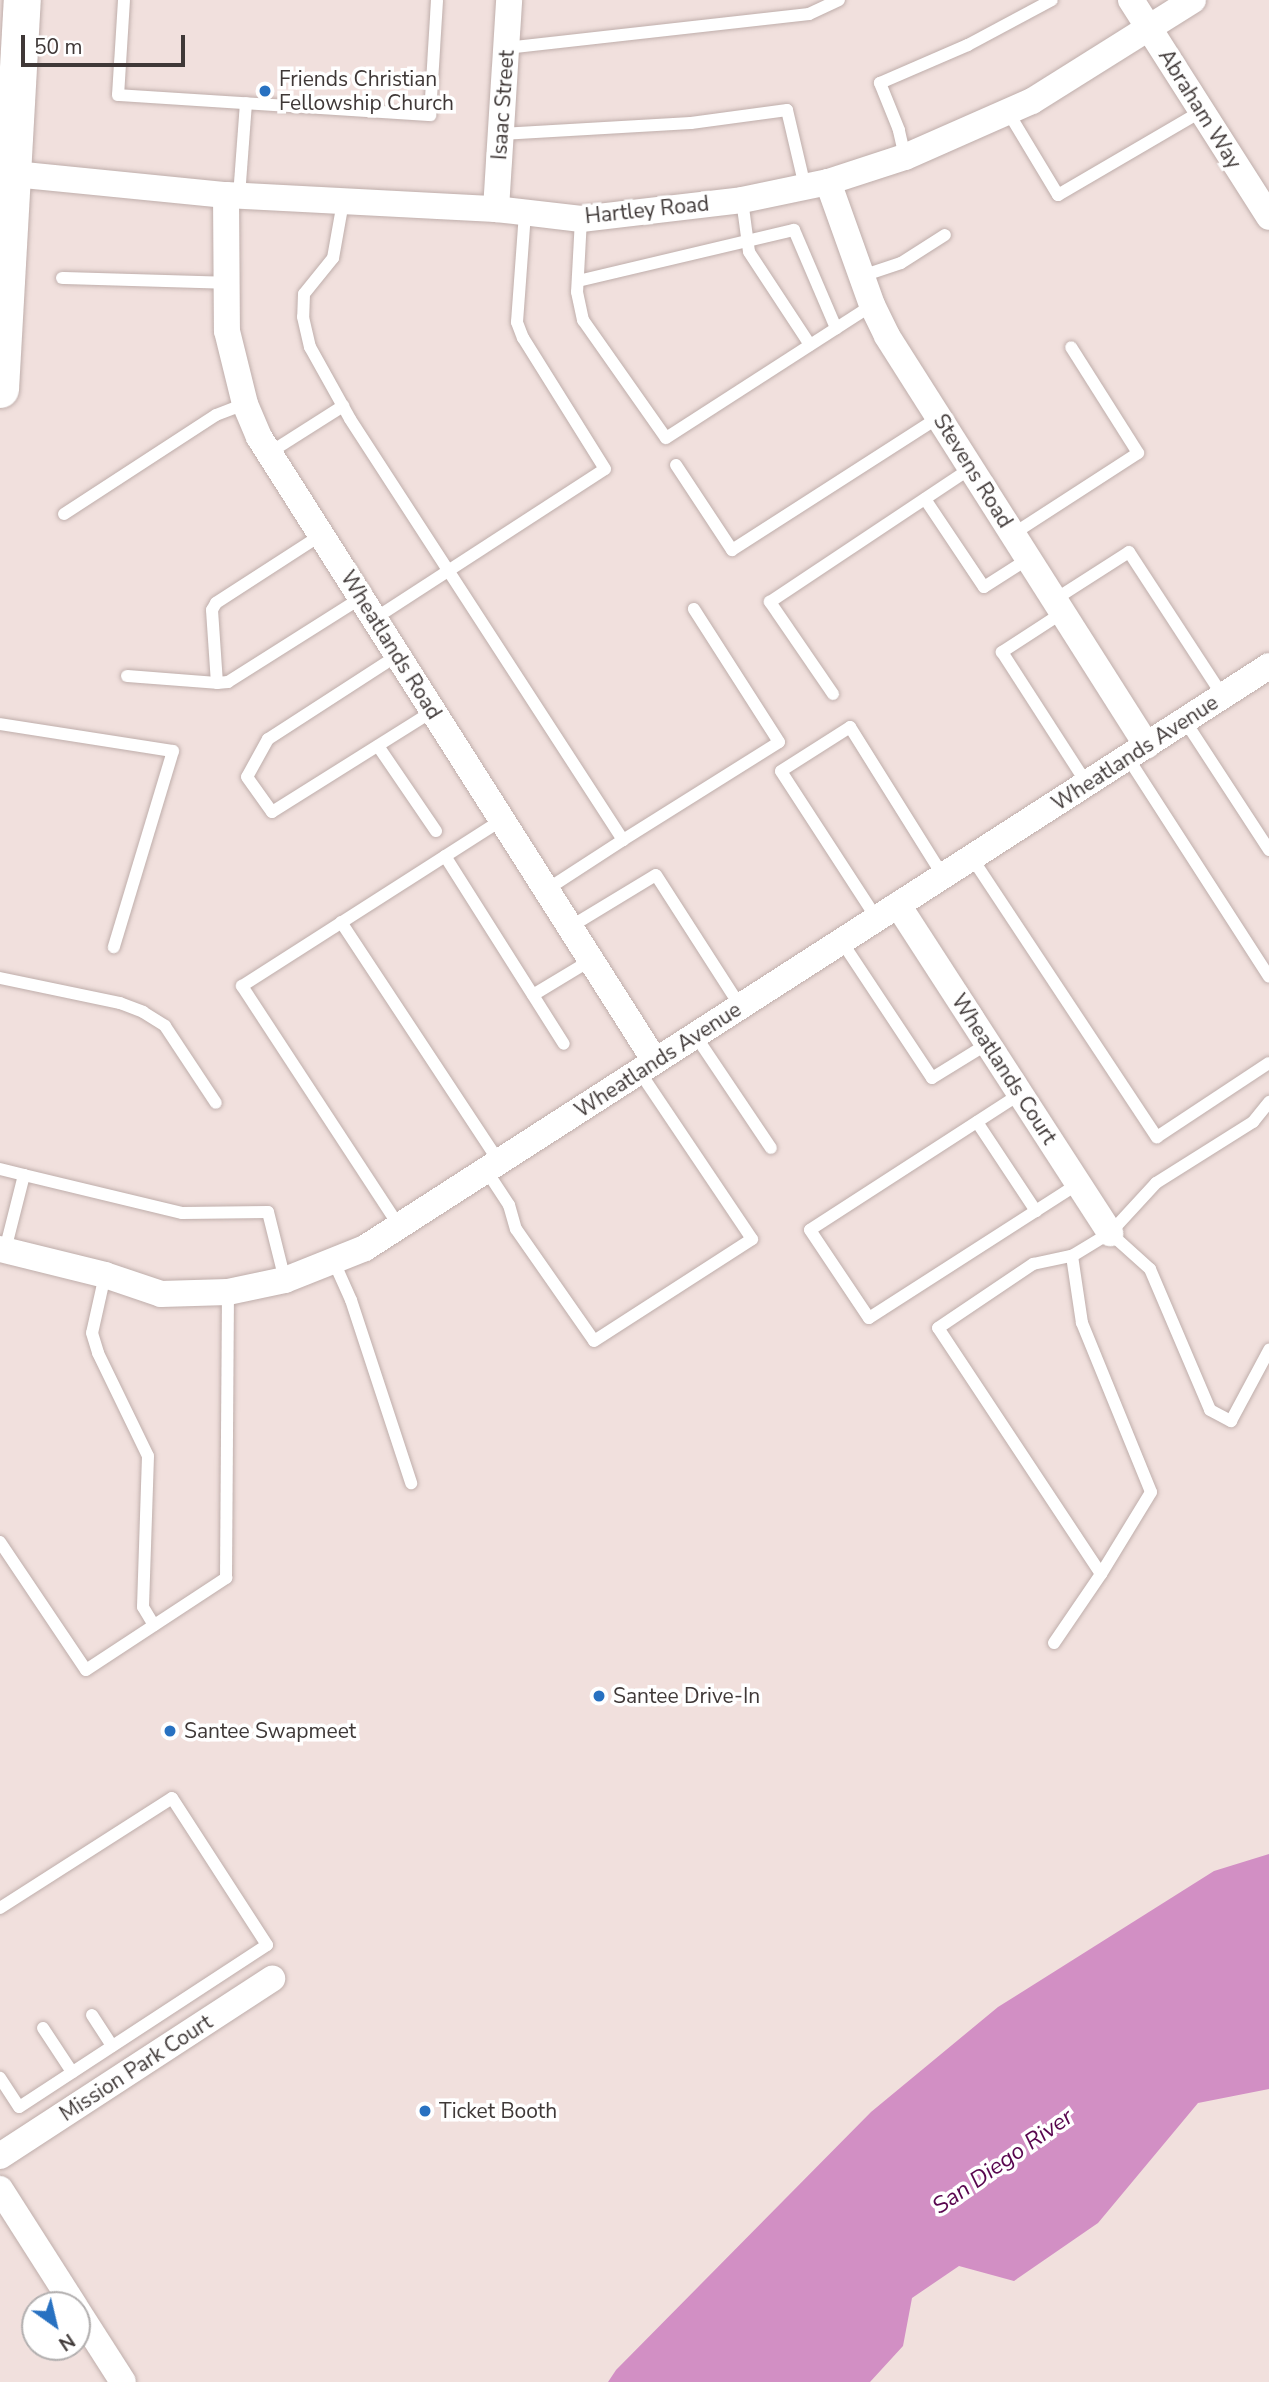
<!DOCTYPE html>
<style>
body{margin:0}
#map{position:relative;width:1269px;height:2382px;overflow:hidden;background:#f1e0dd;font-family:"Nunito Sans",sans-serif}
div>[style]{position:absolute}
.water>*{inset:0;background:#d28fc4}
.roads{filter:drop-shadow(0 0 2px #bfaeab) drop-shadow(0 0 2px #bfaeab)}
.lane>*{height:12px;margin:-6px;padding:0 6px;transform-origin:6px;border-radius:6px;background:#fff}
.street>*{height:26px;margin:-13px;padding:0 13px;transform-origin:13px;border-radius:13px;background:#fff}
.secondary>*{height:37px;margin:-18.5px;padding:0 18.5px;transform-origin:18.5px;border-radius:18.5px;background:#fff}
.dots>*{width:19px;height:19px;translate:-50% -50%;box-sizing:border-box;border:4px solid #fff;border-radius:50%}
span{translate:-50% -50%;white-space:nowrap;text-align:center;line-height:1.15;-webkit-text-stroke:7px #fff;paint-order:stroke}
.poi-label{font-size:21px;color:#3f3837}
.left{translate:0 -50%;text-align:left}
.street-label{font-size:21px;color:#3f3837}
.water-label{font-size:23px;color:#58054e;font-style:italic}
.north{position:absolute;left:21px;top:2291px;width:70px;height:70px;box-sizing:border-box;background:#fff;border:2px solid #b2afaf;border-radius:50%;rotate:146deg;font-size:19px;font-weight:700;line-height:28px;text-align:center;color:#3f3837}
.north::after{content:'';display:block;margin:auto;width:24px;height:32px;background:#2871c1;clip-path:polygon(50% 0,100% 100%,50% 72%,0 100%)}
.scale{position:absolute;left:21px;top:35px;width:164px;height:32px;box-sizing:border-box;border:4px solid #3f3837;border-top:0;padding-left:9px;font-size:21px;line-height:24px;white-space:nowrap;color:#3f3837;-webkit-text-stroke:5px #fff;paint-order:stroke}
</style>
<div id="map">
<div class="water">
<i style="clip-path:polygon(1269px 1854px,1269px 2089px,1198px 2103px,1098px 2223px,1014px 2281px,959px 2266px,912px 2298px,903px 2346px,870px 2382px,608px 2382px,616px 2370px,871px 2112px,998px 2007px,1214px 1871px)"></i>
</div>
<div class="roads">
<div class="lane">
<i style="left:124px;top:0;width:95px;rotate:93.6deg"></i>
<i style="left:118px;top:95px;width:313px;rotate:3.7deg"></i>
<i style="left:430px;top:115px;width:115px;rotate:-86.5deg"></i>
<i style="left:506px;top:48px;width:305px;rotate:-6.4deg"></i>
<i style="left:809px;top:14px;width:33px;rotate:-25deg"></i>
<i style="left:1008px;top:112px;width:97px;rotate:58.9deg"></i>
<i style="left:1058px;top:195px;width:167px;rotate:-30.3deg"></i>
<i style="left:501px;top:134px;width:190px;rotate:-3.3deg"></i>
<i style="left:691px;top:123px;width:97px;rotate:-7.7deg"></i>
<i style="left:787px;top:110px;width:79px;rotate:76.8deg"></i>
<i style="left:905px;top:157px;width:28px;rotate:-103deg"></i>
<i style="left:899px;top:130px;width:51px;rotate:-112deg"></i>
<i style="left:880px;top:83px;width:96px;rotate:-23.4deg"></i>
<i style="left:968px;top:45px;width:95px;rotate:-28.2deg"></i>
<i style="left:239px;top:196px;width:93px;rotate:-85.7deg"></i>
<i style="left:742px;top:200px;width:52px;rotate:82.3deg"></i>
<i style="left:749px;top:252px;width:111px;rotate:56.7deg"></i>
<i style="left:343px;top:202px;width:57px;rotate:100.1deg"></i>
<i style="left:333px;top:258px;width:46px;rotate:128.9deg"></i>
<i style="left:304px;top:294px;width:23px;rotate:92deg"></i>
<i style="left:303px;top:317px;width:31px;rotate:77deg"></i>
<i style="left:310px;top:347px;width:82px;rotate:60.9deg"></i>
<i style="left:350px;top:419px;width:502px;rotate:57.04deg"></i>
<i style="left:623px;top:840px;width:92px;rotate:147deg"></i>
<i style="left:581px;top:219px;width:73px;rotate:93.1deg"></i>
<i style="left:577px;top:292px;width:29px;rotate:78deg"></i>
<i style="left:583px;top:320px;width:144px;rotate:54.9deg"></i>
<i style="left:666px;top:438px;width:245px;rotate:-32.8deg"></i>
<i style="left:862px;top:276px;width:41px;rotate:-18.4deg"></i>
<i style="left:901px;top:263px;width:52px;rotate:-32.5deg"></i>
<i style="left:62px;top:278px;width:165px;rotate:1.7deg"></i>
<i style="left:578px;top:281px;width:222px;rotate:-13.3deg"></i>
<i style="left:794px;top:230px;width:107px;rotate:66.8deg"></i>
<i style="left:269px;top:453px;width:88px;rotate:-32.4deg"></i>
<i style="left:676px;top:465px;width:102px;rotate:56.6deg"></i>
<i style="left:732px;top:550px;width:246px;rotate:-32.7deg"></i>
<i style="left:925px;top:499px;width:106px;rotate:56.2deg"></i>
<i style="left:984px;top:587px;width:52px;rotate:-32.5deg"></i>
<i style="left:64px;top:514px;width:181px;rotate:-33.1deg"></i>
<i style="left:216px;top:415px;width:31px;rotate:-21deg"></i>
<i style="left:1013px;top:534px;width:149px;rotate:-32.9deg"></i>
<i style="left:1138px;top:453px;width:125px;rotate:-122.3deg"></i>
<i style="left:321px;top:535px;width:125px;rotate:147.1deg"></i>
<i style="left:216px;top:603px;width:8px;rotate:120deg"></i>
<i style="left:212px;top:610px;width:73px;rotate:86.1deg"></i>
<i style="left:217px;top:683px;width:11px;rotate:-5deg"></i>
<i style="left:228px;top:682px;width:157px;rotate:-32.3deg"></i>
<i style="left:1054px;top:600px;width:89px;rotate:-32.6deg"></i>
<i style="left:1129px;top:552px;width:172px;rotate:56.9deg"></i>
<i style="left:1062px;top:613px;width:72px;rotate:147deg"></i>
<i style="left:1002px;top:652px;width:157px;rotate:57.2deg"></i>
<i style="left:374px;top:619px;width:275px;rotate:-33deg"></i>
<i style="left:605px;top:469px;width:155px;rotate:-122deg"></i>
<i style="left:523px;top:338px;width:17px;rotate:-111deg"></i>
<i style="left:517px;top:322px;width:110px;rotate:-85.8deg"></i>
<i style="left:398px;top:655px;width:155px;rotate:147.1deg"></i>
<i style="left:268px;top:739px;width:43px;rotate:118.9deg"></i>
<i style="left:247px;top:777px;width:43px;rotate:54.5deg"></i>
<i style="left:272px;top:812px;width:190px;rotate:-32.1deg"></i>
<i style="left:127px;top:676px;width:90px;rotate:4.4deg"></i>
<i style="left:833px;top:694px;width:112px;rotate:-124.4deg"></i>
<i style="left:770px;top:602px;width:242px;rotate:-33.7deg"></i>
<i style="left:1185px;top:721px;width:154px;rotate:56.9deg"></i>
<i style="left:0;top:724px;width:175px;rotate:8.9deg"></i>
<i style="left:173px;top:751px;width:205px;rotate:106.8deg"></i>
<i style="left:378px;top:746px;width:103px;rotate:55.7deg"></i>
<i style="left:1128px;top:758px;width:260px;rotate:57.2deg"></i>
<i style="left:623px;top:840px;width:184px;rotate:-32.1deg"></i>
<i style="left:779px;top:742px;width:158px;rotate:-122.6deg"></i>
<i style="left:445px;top:856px;width:222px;rotate:57.7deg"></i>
<i style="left:972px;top:858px;width:335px;rotate:56.5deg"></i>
<i style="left:1157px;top:1137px;width:134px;rotate:-33.5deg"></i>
<i style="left:877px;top:919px;width:176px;rotate:-123deg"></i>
<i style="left:781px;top:771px;width:82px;rotate:-32.5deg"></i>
<i style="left:850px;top:727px;width:176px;rotate:58deg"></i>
<i style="left:341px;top:922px;width:287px;rotate:56.6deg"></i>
<i style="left:570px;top:927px;width:100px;rotate:-31.2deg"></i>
<i style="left:656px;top:875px;width:156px;rotate:57.3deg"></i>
<i style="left:842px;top:942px;width:163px;rotate:56.5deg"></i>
<i style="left:932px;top:1078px;width:65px;rotate:-31.7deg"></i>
<i style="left:0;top:978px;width:123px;rotate:11.8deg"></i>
<i style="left:120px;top:1003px;width:25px;rotate:21deg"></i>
<i style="left:143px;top:1012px;width:26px;rotate:32deg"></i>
<i style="left:165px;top:1026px;width:92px;rotate:56.5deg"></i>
<i style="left:533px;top:995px;width:68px;rotate:-31.1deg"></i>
<i style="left:695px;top:1035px;width:136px;rotate:56.1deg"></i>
<i style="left:1020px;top:1094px;width:250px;rotate:147.1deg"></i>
<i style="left:810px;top:1230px;width:106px;rotate:56.2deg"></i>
<i style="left:869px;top:1318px;width:248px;rotate:-32.7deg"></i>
<i style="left:977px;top:1122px;width:107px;rotate:56.5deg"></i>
<i style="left:0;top:1169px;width:25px;rotate:14deg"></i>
<i style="left:24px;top:1175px;width:77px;rotate:104.2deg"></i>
<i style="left:486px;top:1170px;width:42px;rotate:56.7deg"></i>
<i style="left:509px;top:1205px;width:25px;rotate:74deg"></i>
<i style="left:516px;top:1229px;width:136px;rotate:55.1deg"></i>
<i style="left:594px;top:1341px;width:188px;rotate:-32.8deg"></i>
<i style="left:752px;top:1239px;width:202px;rotate:-123.9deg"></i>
<i style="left:24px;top:1175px;width:163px;rotate:13.5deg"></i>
<i style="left:182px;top:1213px;width:86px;rotate:-0.7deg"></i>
<i style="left:268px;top:1212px;width:70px;rotate:76deg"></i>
<i style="left:399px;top:1226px;width:287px;rotate:-123.2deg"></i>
<i style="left:242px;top:986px;width:308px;rotate:-32.6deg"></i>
<i style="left:1110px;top:1233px;width:54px;rotate:42deg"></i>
<i style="left:1150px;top:1269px;width:153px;rotate:66.9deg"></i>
<i style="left:1210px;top:1410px;width:24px;rotate:28deg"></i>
<i style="left:1231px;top:1421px;width:81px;rotate:-61.8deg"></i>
<i style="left:334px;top:1262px;width:42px;rotate:65.9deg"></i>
<i style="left:351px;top:1300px;width:193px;rotate:71.8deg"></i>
<i style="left:105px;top:1275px;width:59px;rotate:102.6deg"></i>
<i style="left:92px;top:1333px;width:21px;rotate:73deg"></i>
<i style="left:98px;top:1353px;width:114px;rotate:64.1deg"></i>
<i style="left:148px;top:1456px;width:151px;rotate:91.9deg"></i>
<i style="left:143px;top:1607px;width:21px;rotate:59deg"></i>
<i style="left:0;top:1542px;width:154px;rotate:56.1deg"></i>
<i style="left:86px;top:1670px;width:168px;rotate:-33.3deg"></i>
<i style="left:226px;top:1578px;width:286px;rotate:-89.6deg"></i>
<i style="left:1101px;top:1574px;width:96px;rotate:-58.6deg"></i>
<i style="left:1151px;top:1492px;width:183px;rotate:-112.2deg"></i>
<i style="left:1082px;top:1323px;width:68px;rotate:-98.5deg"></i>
<i style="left:1072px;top:1256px;width:44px;rotate:-31.2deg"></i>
<i style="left:1110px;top:1233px;width:68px;rotate:-47.4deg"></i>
<i style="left:1156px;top:1183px;width:115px;rotate:-32.2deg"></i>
<i style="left:1253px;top:1122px;width:26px;rotate:-51deg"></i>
<i style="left:1054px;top:1643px;width:83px;rotate:-55.7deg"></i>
<i style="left:1101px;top:1574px;width:295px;rotate:-123.5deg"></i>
<i style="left:938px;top:1328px;width:115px;rotate:-34deg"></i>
<i style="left:1033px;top:1264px;width:40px;rotate:-12deg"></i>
<i style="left:0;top:1908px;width:204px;rotate:-32.6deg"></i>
<i style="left:172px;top:1798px;width:175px;rotate:57.1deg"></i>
<i style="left:267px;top:1945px;width:296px;rotate:146.8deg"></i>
<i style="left:19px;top:2107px;width:35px;rotate:-123deg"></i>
<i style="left:92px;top:2015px;width:37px;rotate:57deg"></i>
<i style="left:43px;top:2028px;width:53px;rotate:56.6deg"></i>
</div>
<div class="street">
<i style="left:1131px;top:0;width:257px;rotate:57.5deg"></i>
<i style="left:14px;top:174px;width:213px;rotate:5.7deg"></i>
<i style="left:226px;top:195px;width:270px;rotate:3deg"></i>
<i style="left:496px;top:209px;width:86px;rotate:6.7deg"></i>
<i style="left:581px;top:219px;width:162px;rotate:-6.7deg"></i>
<i style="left:742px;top:200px;width:88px;rotate:-11.8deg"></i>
<i style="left:828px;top:182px;width:81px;rotate:-18deg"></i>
<i style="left:905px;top:157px;width:139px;rotate:-23.8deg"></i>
<i style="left:1032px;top:101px;width:190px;rotate:-32.1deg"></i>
<i style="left:828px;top:182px;width:131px;rotate:70.3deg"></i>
<i style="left:872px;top:305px;width:34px;rotate:64deg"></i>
<i style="left:887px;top:336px;width:485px;rotate:57.6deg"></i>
<i style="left:226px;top:195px;width:136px;rotate:89.6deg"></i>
<i style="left:227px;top:331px;width:75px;rotate:76.1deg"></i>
<i style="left:245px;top:404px;width:36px;rotate:67deg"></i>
<i style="left:259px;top:437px;width:739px;rotate:57.6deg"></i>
<i style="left:496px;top:209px;width:209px;rotate:-86.4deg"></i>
<i style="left:898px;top:905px;width:391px;rotate:57.1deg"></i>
<i style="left:0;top:1249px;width:108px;rotate:13.9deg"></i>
<i style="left:105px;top:1275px;width:59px;rotate:18.7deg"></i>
<i style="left:161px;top:1294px;width:67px;rotate:-1.7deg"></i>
<i style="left:228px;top:1292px;width:58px;rotate:-11.9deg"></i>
<i style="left:285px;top:1280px;width:86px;rotate:-21.8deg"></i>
<i style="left:365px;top:1248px;width:1075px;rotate:-32.77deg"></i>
<i style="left:0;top:2156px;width:325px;rotate:-33.1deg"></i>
<i style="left:0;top:2189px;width:138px;rotate:57.5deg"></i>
<i style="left:77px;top:2310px;width:85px;rotate:57.4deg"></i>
</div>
<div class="secondary">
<i style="left:0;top:389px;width:390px;rotate:-86.8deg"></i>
</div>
</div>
<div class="dots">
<i style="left:265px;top:91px;background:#2871c1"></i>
<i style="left:599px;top:1696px;background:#2871c1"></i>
<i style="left:170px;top:1731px;background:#2871c1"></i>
<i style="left:425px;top:2111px;background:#2871c1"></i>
</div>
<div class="poi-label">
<span class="left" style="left:279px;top:91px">Friends Christian<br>Fellowship Church</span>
<span class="left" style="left:613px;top:1696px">Santee Drive-In</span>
<span class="left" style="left:184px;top:1731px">Santee Swapmeet</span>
<span class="left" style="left:439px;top:2111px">Ticket Booth</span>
</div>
<div class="street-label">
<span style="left:503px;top:105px;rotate:-86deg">Isaac Street</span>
<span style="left:1200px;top:109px;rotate:58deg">Abraham Way</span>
<span style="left:647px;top:210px;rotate:-6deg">Hartley Road</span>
<span style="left:973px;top:471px;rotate:58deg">Stevens Road</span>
<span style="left:391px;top:645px;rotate:58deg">Wheatlands Road</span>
<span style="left:1135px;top:753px;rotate:-33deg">Wheatlands Avenue</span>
<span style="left:658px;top:1060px;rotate:-33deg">Wheatlands Avenue</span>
<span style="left:1004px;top:1069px;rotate:57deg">Wheatlands Court</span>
<span style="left:136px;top:2068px;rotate:-33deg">Mission Park Court</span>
</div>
<div class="water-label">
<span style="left:1003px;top:2162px;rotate:-35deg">San Diego River</span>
</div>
<div class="north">N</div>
<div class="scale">50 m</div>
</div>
